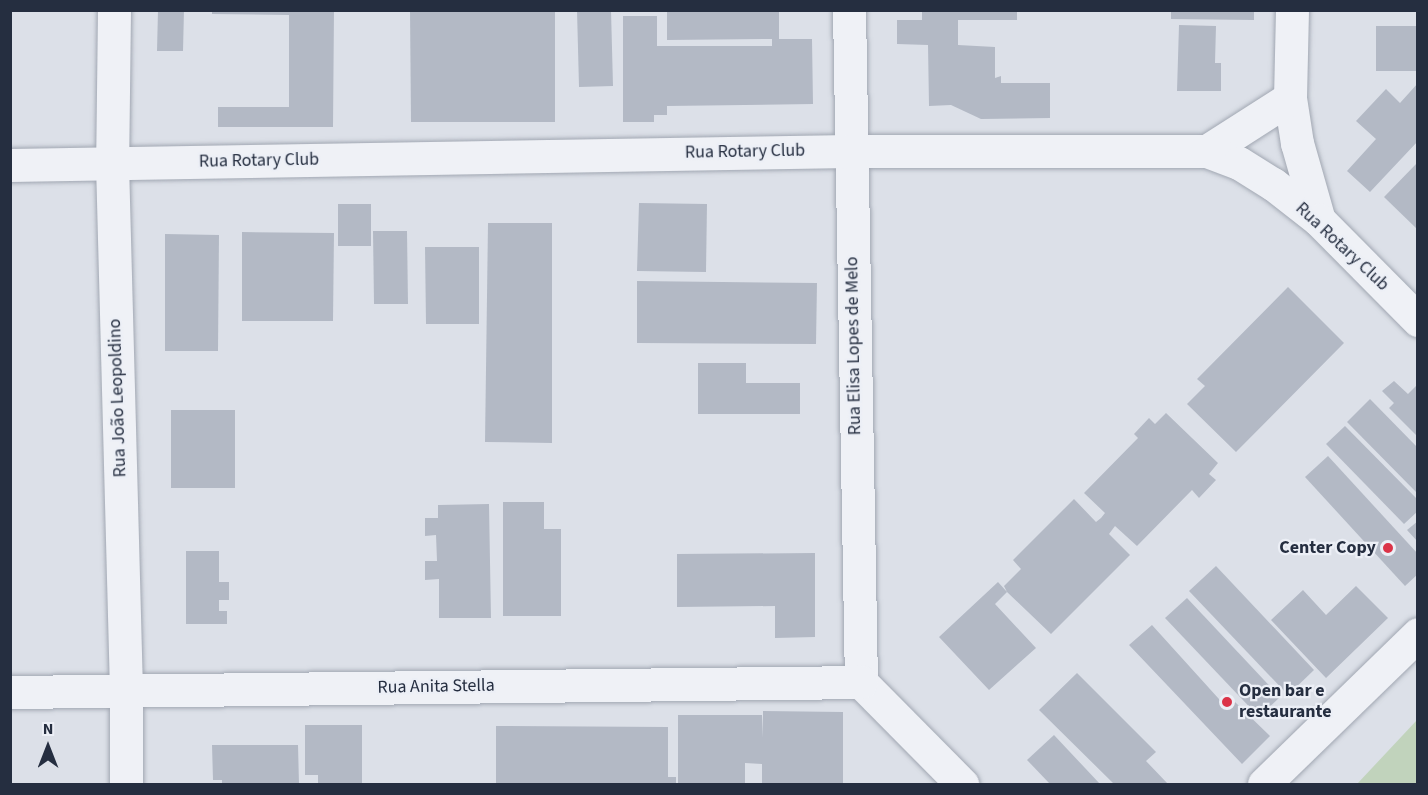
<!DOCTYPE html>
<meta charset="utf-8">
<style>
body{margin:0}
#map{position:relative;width:1428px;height:795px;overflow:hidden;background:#dce0e8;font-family:"Source Sans 3",sans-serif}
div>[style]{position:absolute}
.green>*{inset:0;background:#c1d3bc}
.building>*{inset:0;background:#b3b9c5}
.roads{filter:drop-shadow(0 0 2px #a1a7b2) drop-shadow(0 0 2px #a1a7b2)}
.minor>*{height:33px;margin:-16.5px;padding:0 16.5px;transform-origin:16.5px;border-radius:16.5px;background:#eff1f6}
.dots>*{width:16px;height:16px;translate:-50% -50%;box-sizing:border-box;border:3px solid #eceff6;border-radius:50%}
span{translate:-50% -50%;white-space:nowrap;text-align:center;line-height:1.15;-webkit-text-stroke:4.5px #eceff6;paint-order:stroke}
.street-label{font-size:18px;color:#252e40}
.poi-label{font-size:18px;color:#252e40;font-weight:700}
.right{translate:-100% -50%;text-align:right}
.left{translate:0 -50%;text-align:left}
.frame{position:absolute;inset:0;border:12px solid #252e40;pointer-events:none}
.north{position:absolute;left:18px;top:717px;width:60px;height:60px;-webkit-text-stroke:4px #eceff6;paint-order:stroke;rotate:0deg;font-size:16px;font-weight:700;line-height:24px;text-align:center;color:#252e40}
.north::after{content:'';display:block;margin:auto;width:21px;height:27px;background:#252e40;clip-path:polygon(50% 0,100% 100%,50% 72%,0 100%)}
</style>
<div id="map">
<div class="green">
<i style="clip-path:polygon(1417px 720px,1417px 784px,1357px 784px)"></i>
</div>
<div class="building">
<i style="clip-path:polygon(158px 10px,184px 10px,183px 51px,157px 51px)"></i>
<i style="clip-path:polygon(212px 10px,334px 10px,333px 127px,218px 127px,218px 107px,289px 107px,289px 15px,212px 14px)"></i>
<i style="clip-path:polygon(410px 10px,555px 10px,555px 122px,411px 122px)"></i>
<i style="clip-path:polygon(577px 10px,611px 10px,613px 86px,579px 87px)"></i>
<i style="clip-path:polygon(922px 10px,1017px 10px,1017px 20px,958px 20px,958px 45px,995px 47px,995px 78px,1001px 76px,1001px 83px,1050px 83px,1050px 118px,981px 119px,951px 105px,929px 106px,928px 45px,897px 44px,897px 20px,922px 20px)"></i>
<i style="clip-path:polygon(1171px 10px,1254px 10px,1254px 20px,1171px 19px)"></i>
<i style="clip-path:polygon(779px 11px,779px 39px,812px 39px,813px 104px,667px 106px,667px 115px,654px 115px,654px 122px,623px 122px,623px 16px,657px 16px,657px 46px,772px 46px,772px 39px,667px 40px,667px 12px)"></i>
<i style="clip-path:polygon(1179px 25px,1216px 26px,1215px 63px,1221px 63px,1221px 91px,1177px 91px)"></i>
<i style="clip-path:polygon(1376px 26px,1418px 26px,1418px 71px,1376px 71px)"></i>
<i style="clip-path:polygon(1418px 83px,1418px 141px,1370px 192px,1347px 171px,1376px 139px,1356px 121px,1386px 89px,1400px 103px)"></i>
<i style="clip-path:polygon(1418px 162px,1418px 230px,1384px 197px)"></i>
<i style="clip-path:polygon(639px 203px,707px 204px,706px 272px,637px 271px)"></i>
<i style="clip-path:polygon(338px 204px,371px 204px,371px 246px,338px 246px)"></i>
<i style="clip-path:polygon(488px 223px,552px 223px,552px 443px,485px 442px)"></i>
<i style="clip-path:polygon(373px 231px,407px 231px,408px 304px,374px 304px)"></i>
<i style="clip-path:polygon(242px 232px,334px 233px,333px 321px,242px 321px)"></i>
<i style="clip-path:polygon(165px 234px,219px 235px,218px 351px,165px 351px)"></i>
<i style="clip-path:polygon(425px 247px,479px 247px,479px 324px,426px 324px)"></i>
<i style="clip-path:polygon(637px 281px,817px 283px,816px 344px,637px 343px)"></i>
<i style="clip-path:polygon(1288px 287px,1344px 343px,1236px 452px,1187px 404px,1205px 386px,1197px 379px)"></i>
<i style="clip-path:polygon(698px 363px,746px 363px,746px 383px,800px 383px,800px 414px,698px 414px)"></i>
<i style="clip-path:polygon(1394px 381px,1408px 394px,1416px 386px,1418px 388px,1418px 437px,1389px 408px,1394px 403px,1382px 391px)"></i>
<i style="clip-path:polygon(1370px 399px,1418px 448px,1418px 494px,1347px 422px)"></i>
<i style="clip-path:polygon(171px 410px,235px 410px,235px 488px,171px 488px)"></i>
<i style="clip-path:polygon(1166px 413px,1218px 463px,1209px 474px,1216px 480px,1199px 498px,1192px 490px,1137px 546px,1115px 526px,1109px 534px,1130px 555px,1051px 634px,1007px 592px,995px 604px,1036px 648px,989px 690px,939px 637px,998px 582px,1007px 592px,1004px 586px,1021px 569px,1013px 560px,1074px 499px,1096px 522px,1101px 518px,1105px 513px,1084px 493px,1138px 438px,1134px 434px,1149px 418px,1155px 424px)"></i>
<i style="clip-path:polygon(1345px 426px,1418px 500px,1418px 511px,1404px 524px,1326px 444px)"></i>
<i style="clip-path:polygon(1328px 456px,1418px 554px,1418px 574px,1405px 586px,1305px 477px)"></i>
<i style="clip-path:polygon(503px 502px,544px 502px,544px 529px,561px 529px,561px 616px,503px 616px)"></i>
<i style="clip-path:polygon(489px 504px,491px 618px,439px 618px,439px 579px,425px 580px,425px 561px,437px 561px,436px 535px,425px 536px,425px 518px,438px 518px,438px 505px)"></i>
<i style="clip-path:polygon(1418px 521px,1418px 542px,1407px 530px)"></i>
<i style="clip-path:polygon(186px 551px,219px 551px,219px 582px,229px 582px,229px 600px,219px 600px,219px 611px,227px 611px,227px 624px,186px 624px)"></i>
<i style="clip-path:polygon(815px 553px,815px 637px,775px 638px,775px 606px,677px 607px,677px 554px)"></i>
<i style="clip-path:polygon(1216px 566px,1314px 670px,1288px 695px,1189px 591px)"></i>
<i style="clip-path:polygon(1356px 586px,1388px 618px,1326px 678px,1271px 620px,1303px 590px,1326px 615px)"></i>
<i style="clip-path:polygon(1187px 598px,1280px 697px,1259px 717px,1165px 618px)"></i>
<i style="clip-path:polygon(1152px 625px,1228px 709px,1235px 702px,1270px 736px,1242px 764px,1129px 645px)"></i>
<i style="clip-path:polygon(1077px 673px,1156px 752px,1146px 761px,1168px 784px,1114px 784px,1039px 710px)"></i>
<i style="clip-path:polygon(763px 711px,843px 712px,843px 784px,762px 784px,762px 764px,745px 763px,745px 784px,678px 784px,678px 715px,762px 715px,763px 738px)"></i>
<i style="clip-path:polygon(305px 725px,362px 725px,362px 784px,318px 784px,318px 775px,305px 775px)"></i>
<i style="clip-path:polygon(496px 726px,668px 727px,668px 777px,676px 777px,676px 784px,496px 784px)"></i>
<i style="clip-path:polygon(1054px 735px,1100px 784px,1050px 784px,1027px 760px)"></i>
<i style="clip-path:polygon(212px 745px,298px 745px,299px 784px,222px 784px,222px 780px,213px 780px)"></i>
</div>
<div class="roads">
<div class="minor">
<i style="left:114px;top:10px;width:153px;rotate:90.7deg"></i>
<i style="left:112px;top:163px;width:527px;rotate:88.48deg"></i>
<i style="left:126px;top:690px;width:94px;rotate:90deg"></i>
<i style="left:849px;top:10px;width:672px;rotate:88.98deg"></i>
<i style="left:1292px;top:10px;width:88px;rotate:91.3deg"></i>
<i style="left:1290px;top:98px;width:46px;rotate:81.2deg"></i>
<i style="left:1297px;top:143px;width:80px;rotate:74.1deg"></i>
<i style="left:1207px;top:151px;width:98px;rotate:-32.6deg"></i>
<i style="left:10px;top:165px;width:840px;rotate:-0.95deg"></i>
<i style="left:850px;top:151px;width:357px"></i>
<i style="left:1207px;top:151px;width:34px;rotate:21deg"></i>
<i style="left:1239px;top:163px;width:40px;rotate:32deg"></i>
<i style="left:1273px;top:184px;width:58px;rotate:38deg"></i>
<i style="left:1319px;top:220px;width:141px;rotate:45.3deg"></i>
<i style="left:861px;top:682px;width:144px;rotate:45.3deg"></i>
<i style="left:10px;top:692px;width:851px;rotate:-0.67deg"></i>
<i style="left:1264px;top:784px;width:215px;rotate:-44.2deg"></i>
</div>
</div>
<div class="dots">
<i style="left:1388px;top:548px;background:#db3348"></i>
<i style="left:1227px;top:702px;background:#db3348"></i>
</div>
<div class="street-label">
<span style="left:745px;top:152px;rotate:-1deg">Rua Rotary Club</span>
<span style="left:259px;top:161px;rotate:-1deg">Rua Rotary Club</span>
<span style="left:1342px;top:247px;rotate:43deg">Rua Rotary Club</span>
<span style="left:854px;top:346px;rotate:-91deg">Rua Elisa Lopes de Melo</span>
<span style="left:118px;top:398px;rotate:-92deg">Rua João Leopoldino</span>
<span style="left:436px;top:687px;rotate:-1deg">Rua Anita Stella</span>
</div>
<div class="poi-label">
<span class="right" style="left:1376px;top:548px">Center Copy</span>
<span class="left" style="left:1239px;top:702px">Open bar e<br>restaurante</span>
</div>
<div class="frame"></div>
<div class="north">N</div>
</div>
